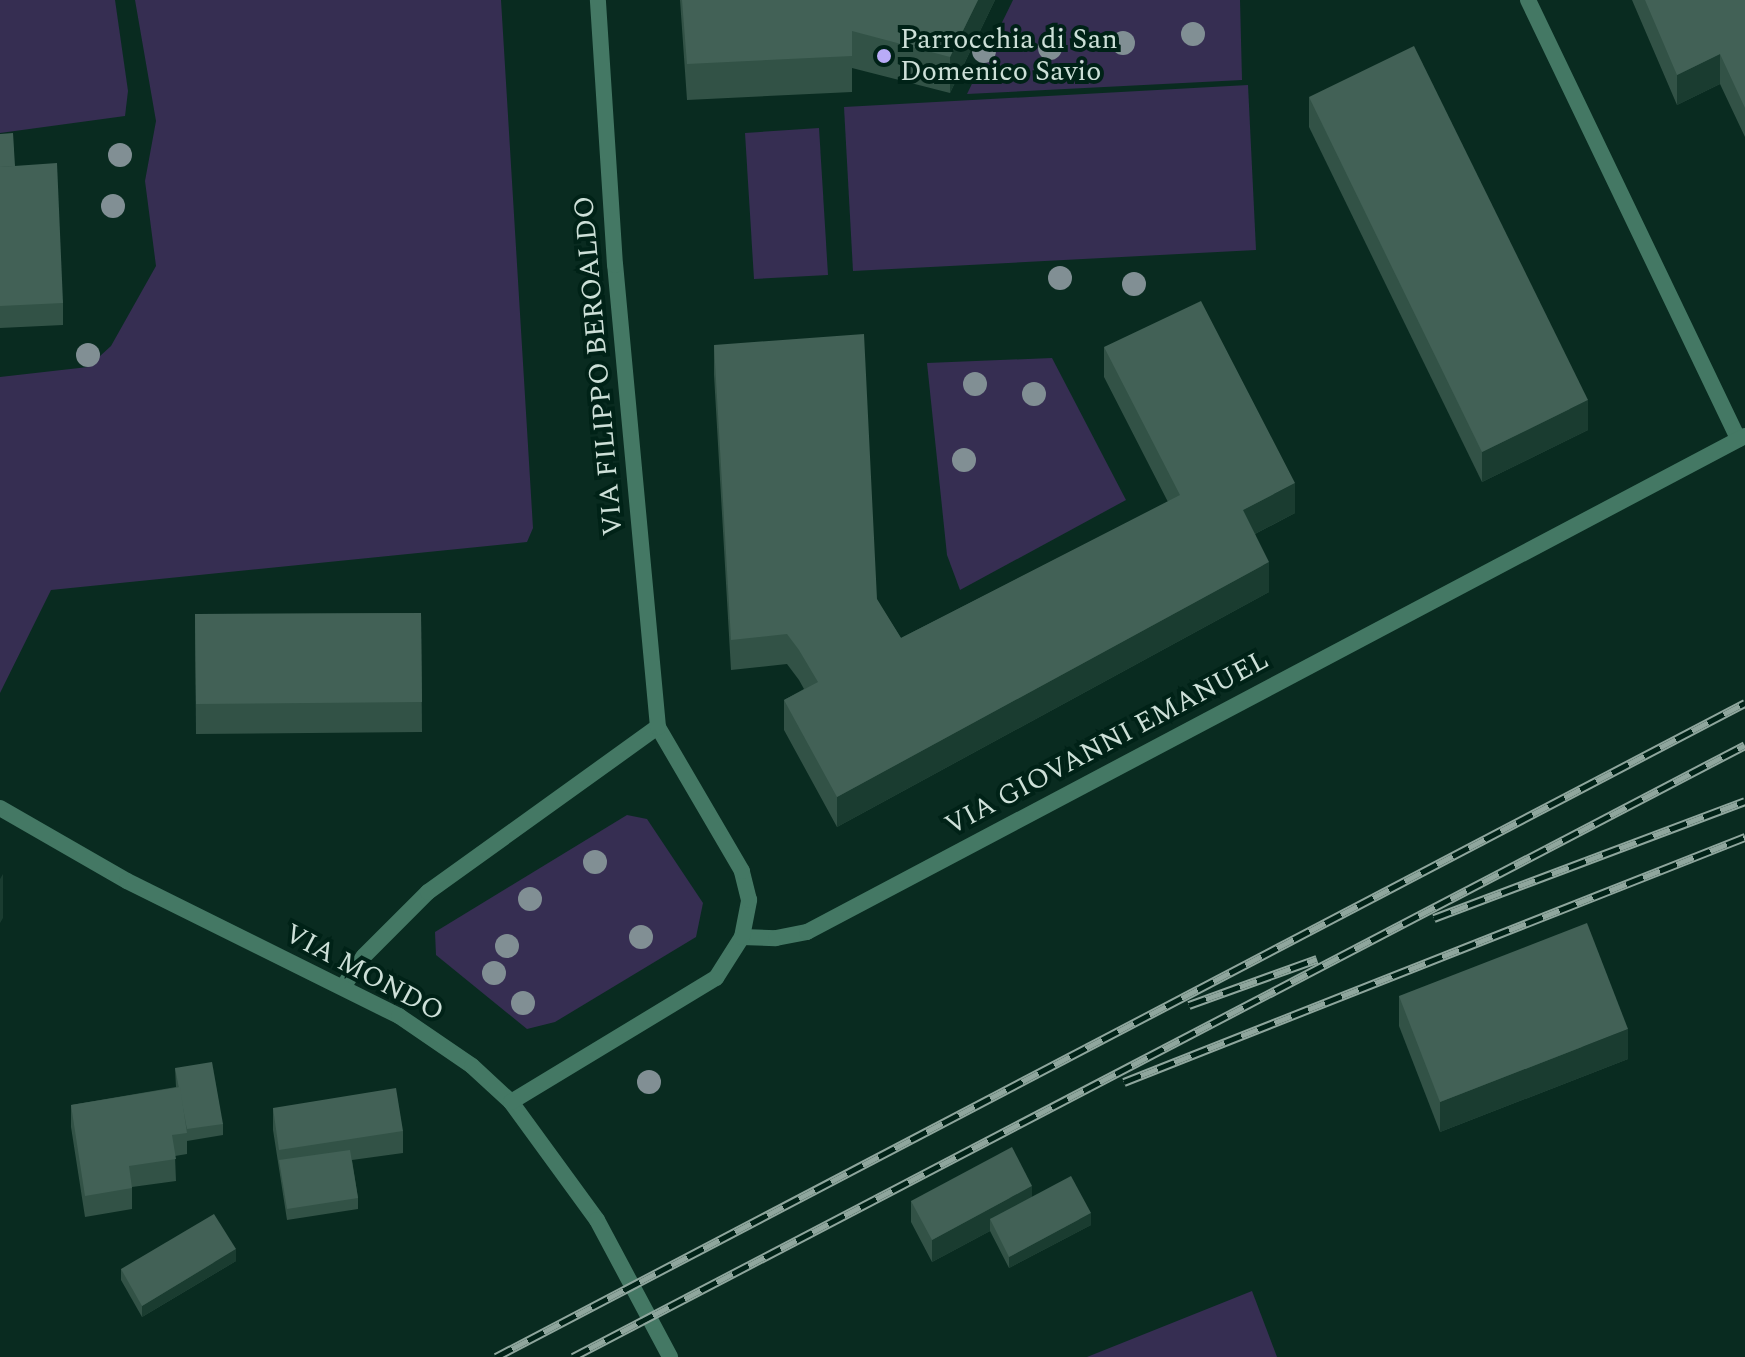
<!DOCTYPE html>
<style>
body{margin:0}
#map{position:relative;width:1745px;height:1357px;overflow:hidden;background:#092b20;font-family:Spectral,serif}
div>[style]{position:absolute}
.green>*{inset:0;background:#362e52}
.minor>*{height:16px;margin:-8px;padding:0 8px;transform-origin:8px;border-radius:8px;background:#447864}
.tertiary>*{height:16px;margin:-8px;padding:0 8px;transform-origin:8px;border-radius:8px;background:#447864}
.rail>*{height:9px;margin-top:-4.5px;transform-origin:0;background:repeating-linear-gradient(90deg,#002217 0 18px,#8fa69d 0 36px);box-sizing:border-box;border-block:2px solid #8fa69d}
.trees>*{width:24px;height:24px;margin:-12px;border-radius:50%;background:#818f94}
.wall>*{inset:0;background:#325246}
.shaded-wall>*{inset:0;background:#1a3c30}
.building>*{inset:0;background:#426156}
.dots>*{width:22px;height:22px;translate:-50% -50%;box-sizing:border-box;border:4px solid #002217;border-radius:50%}
span{translate:-50% -50%;white-space:nowrap;text-align:center;line-height:1.15;-webkit-text-stroke:8px #002217;paint-order:stroke}
.poi-label{font-size:28px;color:#cde0d8}
.left{translate:0 -50%;text-align:left}
.street-label{font-size:28px;color:#cde0d8}
</style>
<div id="map">
<div class="green">
<i style="clip-path:polygon(0 0,115px 0,128px 91px,125px 116px,0 133px)"></i>
<i style="clip-path:polygon(135px 0,501px 0,533px 528px,527px 542px,51px 590px,0 693px,0 377px,88px 367px,111px 346px,156px 266px,145px 181px,156px 121px)"></i>
<i style="clip-path:polygon(1013px 0,1240px 0,1242px 80px,967px 94px)"></i>
<i style="clip-path:polygon(1248px 85px,1256px 250px,853px 271px,844px 107px)"></i>
<i style="clip-path:polygon(819px 128px,828px 275px,754px 279px,745px 133px)"></i>
<i style="clip-path:polygon(1052px 358px,1126px 500px,960px 590px,947px 555px,927px 363px)"></i>
<i style="clip-path:polygon(627px 815px,647px 819px,703px 903px,696px 937px,555px 1022px,527px 1029px,436px 955px,435px 932px)"></i>
<i style="clip-path:polygon(1252px 1291px,1277px 1357px,1087px 1357px)"></i>
</div>
<div class="minor">
<i style="left:1528px;top:0;width:487px;rotate:64.4deg"></i>
<i style="left:742px;top:937px;width:34px;rotate:2deg"></i>
<i style="left:776px;top:938px;width:32px;rotate:-11deg"></i>
<i style="left:807px;top:932px;width:1061px;rotate:-27.87deg"></i>
<i style="left:343px;top:987px;width:37px;rotate:-56deg"></i>
<i style="left:364px;top:956px;width:91px;rotate:-45deg"></i>
<i style="left:428px;top:892px;width:283px;rotate:-35.7deg"></i>
</div>
<div class="tertiary">
<i style="left:0;top:808px;width:146px;rotate:29.9deg"></i>
<i style="left:127px;top:881px;width:304px;rotate:26.4deg"></i>
<i style="left:399px;top:1016px;width:88px;rotate:34.4deg"></i>
<i style="left:472px;top:1066px;width:53px;rotate:42.7deg"></i>
<i style="left:511px;top:1102px;width:146px;rotate:53.9deg"></i>
<i style="left:597px;top:1220px;width:155px;rotate:61.9deg"></i>
<i style="left:511px;top:1102px;width:240px;rotate:-31.2deg"></i>
<i style="left:716px;top:978px;width:49px;rotate:-57.6deg"></i>
<i style="left:742px;top:937px;width:38px;rotate:-79deg"></i>
<i style="left:749px;top:900px;width:30px;rotate:-104deg"></i>
<i style="left:742px;top:871px;width:167px;rotate:-120.3deg"></i>
<i style="left:658px;top:727px;width:464px;rotate:-95.3deg"></i>
<i style="left:615px;top:265px;width:266px;rotate:-93.7deg"></i>
</div>
<div class="rail">
<i style="left:1434px;top:918px;width:332px;rotate:-20.6deg"></i>
<i style="left:1189px;top:1005px;width:136px;rotate:-19.8deg"></i>
<i style="left:1124px;top:1082px;width:668px;rotate:-21.53deg"></i>
<i style="left:496px;top:1357px;width:1410px;rotate:-27.64deg"></i>
<i style="left:573px;top:1357px;width:1322px;rotate:-27.57deg"></i>
</div>
<div class="trees">
<i style="left:1193px;top:34px"></i>
<i style="left:1123px;top:43px"></i>
<i style="left:1050px;top:48px"></i>
<i style="left:984px;top:51px"></i>
<i style="left:120px;top:155px"></i>
<i style="left:113px;top:206px"></i>
<i style="left:1060px;top:278px"></i>
<i style="left:1134px;top:284px"></i>
<i style="left:88px;top:355px"></i>
<i style="left:975px;top:384px"></i>
<i style="left:1034px;top:394px"></i>
<i style="left:964px;top:460px"></i>
<i style="left:595px;top:862px"></i>
<i style="left:530px;top:899px"></i>
<i style="left:641px;top:937px"></i>
<i style="left:507px;top:946px"></i>
<i style="left:494px;top:973px"></i>
<i style="left:523px;top:1003px"></i>
<i style="left:649px;top:1082px"></i>
</div>
<div class="wall">
<i style="clip-path:polygon(680px 0,995px 0,950px 93px,852px 68px,852px 92px,687px 100px)"></i>
<i style="clip-path:polygon(1632px 0,1745px 0,1745px 137px,1720px 84px,1677px 105px)"></i>
<i style="clip-path:polygon(1309px 97px,1588px 430px,1482px 482px,1309px 127px)"></i>
<i style="clip-path:polygon(0 134px,15px 166px,63px 303px,63px 325px,0 328px)"></i>
<i style="clip-path:polygon(714px 345px,901px 638px,1168px 502px,1104px 377px,1104px 347px,1295px 513px,1255px 534px,1269px 592px,837px 827px,784px 730px,784px 700px,804px 689px,799px 680px,787px 664px,731px 670px,714px 375px)"></i>
<i style="clip-path:polygon(421px 613px,422px 732px,196px 734px,195px 614px)"></i>
<i style="clip-path:polygon(1399px 996px,1628px 1059px,1440px 1132px,1399px 1026px)"></i>
<i style="clip-path:polygon(175px 1068px,223px 1124px,223px 1135px,187px 1141px,187px 1154px,175px 1156px,176px 1181px,132px 1187px,132px 1209px,85px 1217px,71px 1127px,71px 1105px,176px 1087px)"></i>
<i style="clip-path:polygon(273px 1108px,403px 1131px,403px 1153px,352px 1160px,358px 1198px,358px 1209px,287px 1220px,273px 1130px)"></i>
<i style="clip-path:polygon(1032px 1197px,1091px 1225px,1009px 1268px,990px 1231px,932px 1262px,911px 1222px,911px 1201px)"></i>
<i style="clip-path:polygon(236px 1261px,142px 1317px,121px 1280px,121px 1269px)"></i>
</div>
<div class="shaded-wall">
<i style="clip-path:polygon(978px 0,995px 0,950px 93px,950px 57px)"></i>
<i style="clip-path:polygon(1720px 54px,1720px 84px,1677px 105px,1677px 75px)"></i>
<i style="clip-path:polygon(1588px 400px,1588px 430px,1482px 482px,1482px 452px)"></i>
<i style="clip-path:polygon(1295px 483px,1295px 513px,1243px 540px,1243px 510px)"></i>
<i style="clip-path:polygon(1269px 562px,1269px 592px,837px 827px,837px 797px)"></i>
<i style="clip-path:polygon(3px 874px,3px 918px,0 923px,0 879px)"></i>
<i style="clip-path:polygon(1628px 1029px,1628px 1059px,1440px 1132px,1440px 1102px)"></i>
<i style="clip-path:polygon(1032px 1186px,1032px 1208px,990px 1219px,990px 1231px,932px 1262px,932px 1240px)"></i>
<i style="clip-path:polygon(1091px 1213px,1091px 1225px,1009px 1268px,1009px 1257px)"></i>
<i style="clip-path:polygon(236px 1249px,236px 1261px,142px 1317px,142px 1306px)"></i>
</div>
<div class="building">
<i style="clip-path:polygon(682px 0,978px 0,950px 57px,852px 31px,852px 56px,687px 64px)"></i>
<i style="clip-path:polygon(1645px 0,1745px 0,1745px 108px,1720px 54px,1677px 75px)"></i>
<i style="clip-path:polygon(1414px 46px,1588px 400px,1482px 452px,1309px 97px)"></i>
<i style="clip-path:polygon(13px 133px,15px 166px,0 167px,0 134px)"></i>
<i style="clip-path:polygon(57px 163px,63px 303px,0 306px,0 167px)"></i>
<i style="clip-path:polygon(1201px 301px,1295px 483px,1243px 510px,1269px 562px,837px 797px,784px 700px,818px 682px,799px 650px,787px 634px,731px 640px,714px 345px,864px 334px,877px 599px,901px 638px,1180px 495px,1104px 347px)"></i>
<i style="clip-path:polygon(421px 613px,422px 702px,196px 704px,195px 614px)"></i>
<i style="clip-path:polygon(1587px 923px,1628px 1029px,1440px 1102px,1399px 996px)"></i>
<i style="clip-path:polygon(212px 1062px,223px 1124px,187px 1129px,175px 1068px)"></i>
<i style="clip-path:polygon(180px 1087px,187px 1133px,172px 1135px,176px 1159px,129px 1166px,132px 1188px,85px 1196px,71px 1105px)"></i>
<i style="clip-path:polygon(396px 1088px,403px 1131px,279px 1150px,273px 1108px)"></i>
<i style="clip-path:polygon(1012px 1147px,1032px 1186px,932px 1240px,911px 1201px)"></i>
<i style="clip-path:polygon(350px 1150px,358px 1198px,287px 1209px,279px 1160px)"></i>
<i style="clip-path:polygon(1071px 1176px,1091px 1213px,1009px 1257px,990px 1219px)"></i>
<i style="clip-path:polygon(214px 1214px,236px 1249px,142px 1306px,121px 1269px)"></i>
</div>
<div class="dots">
<i style="left:884px;top:56px;background:#b9abf7"></i>
</div>
<div class="poi-label">
<span class="left" style="left:900px;top:56px">Parrocchia di San<br>Domenico Savio</span>
</div>
<div class="street-label">
<span style="left:599px;top:366px;rotate:-95deg">VIA FILIPPO BEROALDO</span>
<span style="left:1107px;top:743px;rotate:-28deg">VIA GIOVANNI EMANUEL</span>
<span style="left:364px;top:973px;rotate:28deg">VIA MONDO</span>
</div>
</div>
